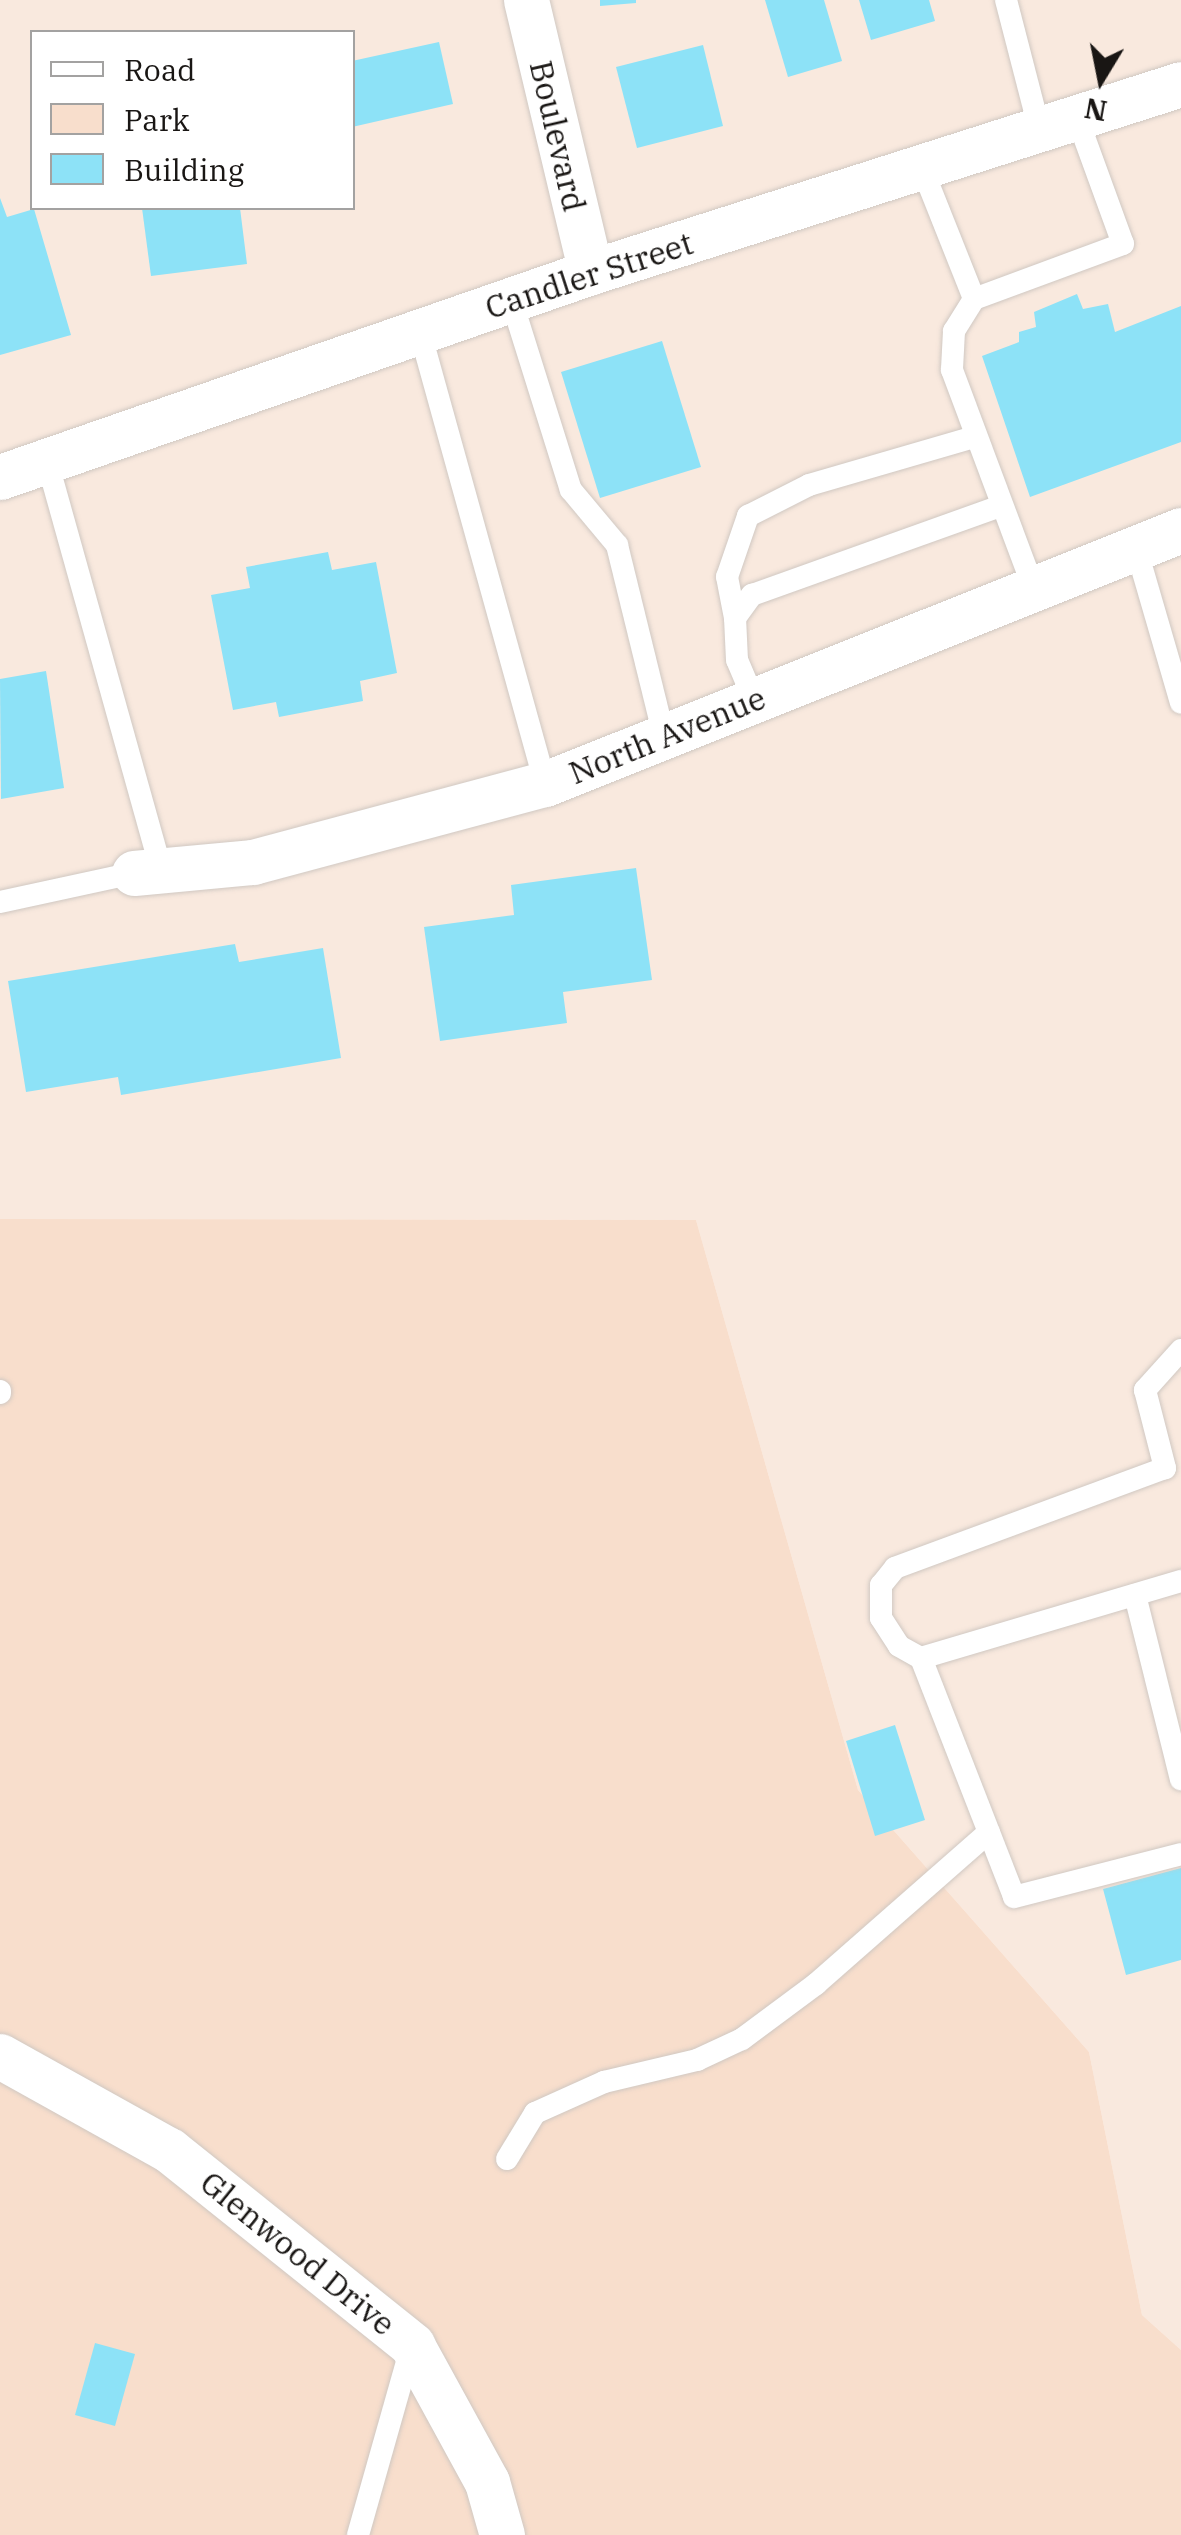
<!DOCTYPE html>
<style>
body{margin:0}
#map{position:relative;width:1181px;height:2535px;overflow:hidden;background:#fdf4ee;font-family:"IBM Plex Serif",serif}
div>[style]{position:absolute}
.built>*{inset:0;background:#f9e9de}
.green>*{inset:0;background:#f8decc}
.building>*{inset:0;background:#8de2f7}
.roads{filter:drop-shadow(0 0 2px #d0c8c2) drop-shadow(0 0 2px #d0c8c2)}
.service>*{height:22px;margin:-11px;padding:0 11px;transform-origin:11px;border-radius:11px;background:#fff}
.minor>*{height:45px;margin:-22.5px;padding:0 22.5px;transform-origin:22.5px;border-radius:22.5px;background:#fff}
span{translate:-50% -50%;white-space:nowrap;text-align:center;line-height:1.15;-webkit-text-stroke:10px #fff;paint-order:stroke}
.street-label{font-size:32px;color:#191614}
.legend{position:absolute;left:30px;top:30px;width:325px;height:180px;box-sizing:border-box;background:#fff;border:2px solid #a3a2a1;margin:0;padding:12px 18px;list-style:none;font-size:30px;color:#191614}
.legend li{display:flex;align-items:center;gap:20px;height:50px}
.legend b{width:50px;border:2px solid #a3a2a1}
.north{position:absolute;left:1051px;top:30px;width:100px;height:100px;-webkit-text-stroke:8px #fff;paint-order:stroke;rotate:190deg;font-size:28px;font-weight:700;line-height:40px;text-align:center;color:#191614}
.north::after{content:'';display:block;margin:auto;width:35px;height:45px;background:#191614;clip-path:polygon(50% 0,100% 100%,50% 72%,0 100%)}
</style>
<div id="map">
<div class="built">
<i style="clip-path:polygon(evenodd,0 0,1181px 0,1181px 2350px,1142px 2315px,1089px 2052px,858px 1790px,696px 1220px,0 1219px,0 0,32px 32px,352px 32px,352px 208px,32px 208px,32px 32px)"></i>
</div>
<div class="green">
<i style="clip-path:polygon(0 1219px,696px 1220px,858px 1790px,1089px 2052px,1142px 2315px,1181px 2350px,1181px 2535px,0 2535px)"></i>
</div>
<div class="building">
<i style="clip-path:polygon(600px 0,636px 0,636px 3px,600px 6px)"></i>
<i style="clip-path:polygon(765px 0,824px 0,842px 61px,788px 77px)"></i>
<i style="clip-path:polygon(859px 0,929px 0,935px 21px,871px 40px)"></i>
<i style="clip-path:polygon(439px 42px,453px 104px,352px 127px,352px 61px)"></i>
<i style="clip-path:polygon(703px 45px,723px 126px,637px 148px,616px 67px)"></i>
<i style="clip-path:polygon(0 198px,7px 217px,34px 209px,71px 335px,0 355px)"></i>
<i style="clip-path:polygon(142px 208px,240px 208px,247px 264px,151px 276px)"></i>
<i style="clip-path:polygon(1077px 294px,1083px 309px,1108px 304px,1115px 332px,1181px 306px,1181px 442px,1030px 497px,982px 356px,1019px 342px,1019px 332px,1036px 327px,1034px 312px)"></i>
<i style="clip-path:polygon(662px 341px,701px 467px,600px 498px,561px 372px)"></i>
<i style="clip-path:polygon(328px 552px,332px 570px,376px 562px,397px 673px,360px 681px,363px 701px,279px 717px,276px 702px,233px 710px,211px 595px,250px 588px,246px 567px)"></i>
<i style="clip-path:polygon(46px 671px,64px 788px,1px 799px,0 679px)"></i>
<i style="clip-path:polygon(636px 868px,652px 980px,563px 992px,567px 1023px,440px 1041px,424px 927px,514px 915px,511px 885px)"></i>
<i style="clip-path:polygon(235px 944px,239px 962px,323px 948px,341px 1058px,121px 1095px,118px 1077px,26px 1092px,8px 981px)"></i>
<i style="clip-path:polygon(895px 1725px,925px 1820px,875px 1836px,846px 1741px)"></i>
<i style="clip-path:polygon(1181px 1868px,1181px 1960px,1126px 1975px,1103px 1889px)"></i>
<i style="clip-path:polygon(95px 2343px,135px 2354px,115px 2426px,75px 2415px)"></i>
</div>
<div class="roads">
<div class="service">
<i style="left:1006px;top:0;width:132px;rotate:75.5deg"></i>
<i style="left:922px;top:168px;width:141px;rotate:68.3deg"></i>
<i style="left:974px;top:299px;width:159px;rotate:-20.3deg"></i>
<i style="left:1123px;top:244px;width:137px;rotate:-110deg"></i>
<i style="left:511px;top:299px;width:200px;rotate:72.6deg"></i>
<i style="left:571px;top:490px;width:72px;rotate:50.1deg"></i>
<i style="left:617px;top:545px;width:197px;rotate:76.2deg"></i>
<i style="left:974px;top:299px;width:38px;rotate:122deg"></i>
<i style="left:954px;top:331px;width:39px;rotate:93deg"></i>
<i style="left:952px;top:370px;width:234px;rotate:69.5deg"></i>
<i style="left:420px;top:332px;width:469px;rotate:74.5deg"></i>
<i style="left:47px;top:461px;width:425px;rotate:74.4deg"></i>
<i style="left:1136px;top:548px;width:161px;rotate:73.8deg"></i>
<i style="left:735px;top:618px;width:42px;rotate:-101deg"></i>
<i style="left:727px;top:577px;width:65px;rotate:-71deg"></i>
<i style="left:748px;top:516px;width:68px;rotate:-26.9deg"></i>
<i style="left:809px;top:485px;width:172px;rotate:-16.2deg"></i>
<i style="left:754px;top:700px;width:43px;rotate:-113deg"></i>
<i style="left:737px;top:660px;width:42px;rotate:-92.7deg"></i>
<i style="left:735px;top:618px;width:29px;rotate:-54deg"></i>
<i style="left:752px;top:595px;width:264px;rotate:-19.7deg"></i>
<i style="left:0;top:902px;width:137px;rotate:-12.2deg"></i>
<i style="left:1181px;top:1350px;width:54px;rotate:132deg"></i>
<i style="left:1145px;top:1390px;width:81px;rotate:75.6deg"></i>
<i style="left:1165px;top:1468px;width:288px;rotate:159.7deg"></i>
<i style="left:895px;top:1568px;width:22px;rotate:129deg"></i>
<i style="left:881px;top:1585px;width:33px;rotate:90deg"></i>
<i style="left:881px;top:1618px;width:33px;rotate:57deg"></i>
<i style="left:899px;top:1646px;width:25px;rotate:29deg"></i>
<i style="left:921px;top:1658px;width:256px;rotate:68.7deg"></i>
<i style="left:1014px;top:1897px;width:172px;rotate:-14.4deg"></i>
<i style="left:0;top:1391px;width:2px;rotate:90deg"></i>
<i style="left:1135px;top:1595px;width:190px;rotate:76deg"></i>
<i style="left:921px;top:1658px;width:271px;rotate:-16.5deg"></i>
<i style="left:507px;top:2159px;width:54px;rotate:-58.7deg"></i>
<i style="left:535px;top:2113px;width:76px;rotate:-24.2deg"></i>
<i style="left:604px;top:2082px;width:96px;rotate:-13.3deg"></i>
<i style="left:697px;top:2060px;width:50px;rotate:-25deg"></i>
<i style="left:742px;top:2039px;width:92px;rotate:-36.6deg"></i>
<i style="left:816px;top:1984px;width:230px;rotate:-41.3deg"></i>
<i style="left:358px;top:2535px;width:194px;rotate:-74.2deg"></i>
</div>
<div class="minor">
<i style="left:526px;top:0;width:280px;rotate:76.6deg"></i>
<i style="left:0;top:477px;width:626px;rotate:-19.13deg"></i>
<i style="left:591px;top:272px;width:619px;rotate:-17.67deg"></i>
<i style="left:134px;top:873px;width:120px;rotate:-5.3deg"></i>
<i style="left:253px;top:862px;width:302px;rotate:-15deg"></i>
<i style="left:545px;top:784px;width:685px;rotate:-21.77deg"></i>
<i style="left:0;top:2056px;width:193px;rotate:29.1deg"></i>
<i style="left:169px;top:2150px;width:312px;rotate:38.7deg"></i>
<i style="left:412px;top:2345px;width:156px;rotate:61.3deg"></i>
<i style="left:487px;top:2482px;width:55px;rotate:74.2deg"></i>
</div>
</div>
<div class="street-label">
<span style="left:558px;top:136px;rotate:77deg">Boulevard</span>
<span style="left:589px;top:275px;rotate:-18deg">Candler Street</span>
<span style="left:667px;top:735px;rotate:-22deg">North Avenue</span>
<span style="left:298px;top:2253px;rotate:39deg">Glenwood Drive</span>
</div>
<ul class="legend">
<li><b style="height:12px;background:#fff"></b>Road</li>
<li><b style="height:28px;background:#f8decc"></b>Park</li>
<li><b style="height:28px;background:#8de2f7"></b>Building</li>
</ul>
<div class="north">N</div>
</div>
